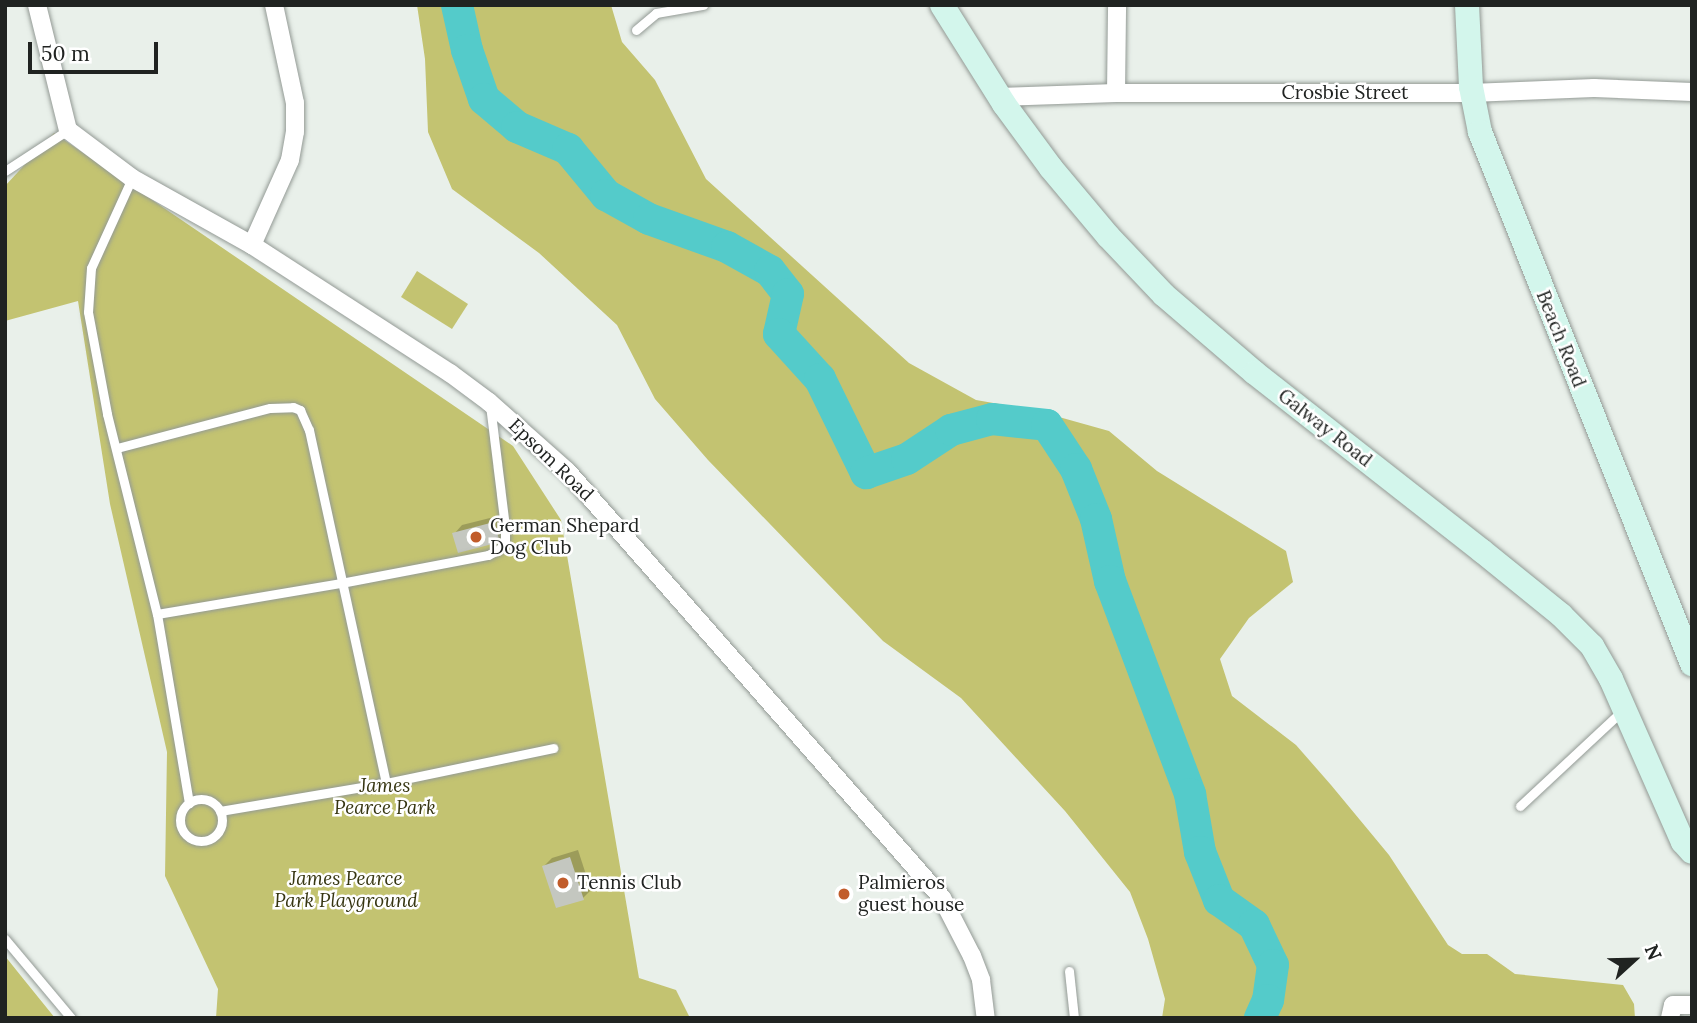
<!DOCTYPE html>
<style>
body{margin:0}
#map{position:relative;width:1697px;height:1023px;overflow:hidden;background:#e9f0ea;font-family:Lora,serif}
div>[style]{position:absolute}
.green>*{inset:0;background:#c3c371}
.shadow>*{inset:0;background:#0003}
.river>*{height:32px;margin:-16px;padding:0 16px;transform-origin:16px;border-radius:16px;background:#54cbca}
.building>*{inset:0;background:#c4c7c0}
.roads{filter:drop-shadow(0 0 2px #939a95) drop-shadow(0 0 2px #939a95)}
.lane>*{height:9px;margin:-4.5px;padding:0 4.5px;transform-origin:4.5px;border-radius:4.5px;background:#fff}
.lane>.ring{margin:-4.5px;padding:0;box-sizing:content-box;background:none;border:9px solid #fff;border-radius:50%}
.street>*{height:18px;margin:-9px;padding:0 9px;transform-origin:9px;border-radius:9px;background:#fff}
.secondary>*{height:24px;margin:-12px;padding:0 12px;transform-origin:12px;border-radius:12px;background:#d3f6ec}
.dots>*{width:19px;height:19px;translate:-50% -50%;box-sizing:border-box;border:4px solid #fff;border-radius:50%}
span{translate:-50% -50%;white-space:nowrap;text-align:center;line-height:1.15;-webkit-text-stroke:5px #fff;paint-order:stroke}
.street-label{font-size:19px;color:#202321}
.poi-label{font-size:19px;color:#202321}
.left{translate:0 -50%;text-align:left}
.park-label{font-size:19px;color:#363511;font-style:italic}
.frame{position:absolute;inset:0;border:7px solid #202321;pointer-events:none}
.north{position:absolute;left:1599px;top:925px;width:70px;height:70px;-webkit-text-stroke:5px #fff;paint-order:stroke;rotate:68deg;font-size:19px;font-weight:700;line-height:28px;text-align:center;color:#202321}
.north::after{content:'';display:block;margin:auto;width:24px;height:32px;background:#202321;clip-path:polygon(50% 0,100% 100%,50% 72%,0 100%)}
.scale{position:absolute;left:28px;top:42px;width:130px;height:32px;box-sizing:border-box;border:4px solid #202321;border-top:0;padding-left:9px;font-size:21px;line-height:24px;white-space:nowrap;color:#202321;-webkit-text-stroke:5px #fff;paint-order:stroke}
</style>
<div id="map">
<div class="green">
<i style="clip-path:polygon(417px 5px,611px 5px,622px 42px,655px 80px,706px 179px,909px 363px,976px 400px,1034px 410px,1109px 431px,1157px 471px,1286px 551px,1293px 582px,1249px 618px,1220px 659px,1232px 696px,1296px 745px,1331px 785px,1389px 855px,1448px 945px,1462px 954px,1487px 954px,1515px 974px,1623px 985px,1634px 1004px,1635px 1018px,1162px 1018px,1165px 999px,1148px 939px,1130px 892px,1065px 811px,961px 698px,883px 641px,708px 460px,655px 399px,617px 325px,539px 253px,452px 189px,428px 132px,425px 59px)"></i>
<i style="clip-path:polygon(54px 133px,513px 446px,561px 520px,639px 978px,676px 990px,690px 1018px,216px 1018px,218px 989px,165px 876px,167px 752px,110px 504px,78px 301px,5px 321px,5px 186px)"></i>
<i style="clip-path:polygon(417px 271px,468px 304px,452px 329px,401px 297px)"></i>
<i style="clip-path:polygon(5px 956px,21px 976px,55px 1018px,5px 1018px)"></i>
</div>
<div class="shadow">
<i style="clip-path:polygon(502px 515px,507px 532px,499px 540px,454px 534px,462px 525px)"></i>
<i style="clip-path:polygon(578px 850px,591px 890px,583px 898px,544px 866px,552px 858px)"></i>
</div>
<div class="river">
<i style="left:457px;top:5px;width:46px;rotate:77.5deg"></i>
<i style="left:467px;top:50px;width:52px;rotate:70.9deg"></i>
<i style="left:484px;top:99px;width:43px;rotate:40.3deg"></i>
<i style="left:517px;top:127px;width:56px;rotate:23.3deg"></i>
<i style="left:568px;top:149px;width:60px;rotate:50.4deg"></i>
<i style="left:606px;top:195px;width:49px;rotate:29.2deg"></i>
<i style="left:649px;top:219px;width:83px;rotate:19.7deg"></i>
<i style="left:727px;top:247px;width:49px;rotate:29.2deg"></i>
<i style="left:770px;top:271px;width:29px;rotate:52deg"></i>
<i style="left:788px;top:294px;width:41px;rotate:102.7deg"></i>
<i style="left:779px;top:334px;width:61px;rotate:47.7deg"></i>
<i style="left:820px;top:379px;width:105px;rotate:63.9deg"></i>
<i style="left:866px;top:473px;width:43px;rotate:-18.9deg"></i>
<i style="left:907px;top:459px;width:53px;rotate:-33.4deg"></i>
<i style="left:951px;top:430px;width:42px;rotate:-15deg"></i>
<i style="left:992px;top:419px;width:55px;rotate:6.2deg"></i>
<i style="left:1047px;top:425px;width:53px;rotate:56.6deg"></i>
<i style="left:1076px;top:469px;width:54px;rotate:68.2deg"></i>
<i style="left:1096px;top:519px;width:64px;rotate:77.3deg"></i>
<i style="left:1110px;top:581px;width:228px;rotate:69.4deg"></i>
<i style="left:1190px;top:794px;width:59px;rotate:80.2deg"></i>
<i style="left:1200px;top:852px;width:52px;rotate:68.4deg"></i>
<i style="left:1219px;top:900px;width:43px;rotate:35.5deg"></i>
<i style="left:1254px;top:925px;width:44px;rotate:64.6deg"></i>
<i style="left:1273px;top:965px;width:35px;rotate:98deg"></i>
<i style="left:1268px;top:1000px;width:20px;rotate:114deg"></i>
</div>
<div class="building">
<i style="clip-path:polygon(494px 522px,500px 542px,458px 553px,452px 533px)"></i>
<i style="clip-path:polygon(570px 857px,584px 900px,556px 908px,542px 866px)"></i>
</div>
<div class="roads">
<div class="lane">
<i style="left:636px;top:30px;width:26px;rotate:-40deg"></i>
<i style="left:656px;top:13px;width:48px;rotate:-9.7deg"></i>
<i style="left:5px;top:171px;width:75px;rotate:-33.1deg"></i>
<i style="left:132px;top:178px;width:99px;rotate:114.5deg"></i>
<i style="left:91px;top:268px;width:44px;rotate:93.9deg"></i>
<i style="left:88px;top:312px;width:104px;rotate:79.4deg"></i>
<i style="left:107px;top:414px;width:206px;rotate:76deg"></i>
<i style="left:157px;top:614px;width:192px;rotate:80.4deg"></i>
<i style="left:117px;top:448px;width:158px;rotate:-14.7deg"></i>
<i style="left:270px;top:408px;width:23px;rotate:-2deg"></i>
<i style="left:293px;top:407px;width:8px;rotate:23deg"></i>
<i style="left:300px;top:410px;width:22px;rotate:66deg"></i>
<i style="left:309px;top:430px;width:361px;rotate:77.7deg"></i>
<i style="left:157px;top:614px;width:187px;rotate:-9.6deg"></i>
<i style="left:341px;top:583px;width:150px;rotate:-10.8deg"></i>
<i style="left:488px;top:555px;width:13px;rotate:-27deg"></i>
<i style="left:500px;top:549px;width:10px;rotate:-61deg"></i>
<i style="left:505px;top:540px;width:13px;rotate:-90deg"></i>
<i style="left:505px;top:527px;width:123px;rotate:-97deg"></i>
<i class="ring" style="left:180px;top:799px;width:33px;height:33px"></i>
<i style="left:1520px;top:806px;width:141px;rotate:-43deg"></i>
<i style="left:220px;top:811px;width:168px;rotate:-9.6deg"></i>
<i style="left:386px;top:783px;width:171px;rotate:-11.8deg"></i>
<i style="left:5px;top:939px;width:103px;rotate:50.1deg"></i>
<i style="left:1069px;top:971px;width:47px;rotate:83.9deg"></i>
</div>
<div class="street">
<i style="left:37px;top:5px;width:129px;rotate:76.1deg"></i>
<i style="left:68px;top:130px;width:80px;rotate:36.9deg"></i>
<i style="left:132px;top:178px;width:137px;rotate:29.2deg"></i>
<i style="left:252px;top:245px;width:236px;rotate:32.9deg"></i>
<i style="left:450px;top:373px;width:49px;rotate:36.6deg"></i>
<i style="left:489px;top:402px;width:104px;rotate:41.5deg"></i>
<i style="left:567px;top:471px;width:568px;rotate:48.71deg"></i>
<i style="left:942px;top:898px;width:65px;rotate:62.7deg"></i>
<i style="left:972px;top:956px;width:26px;rotate:69deg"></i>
<i style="left:981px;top:980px;width:38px;rotate:83deg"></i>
<i style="left:1116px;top:93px;width:88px;rotate:-89.3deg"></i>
<i style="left:999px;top:97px;width:117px;rotate:-2deg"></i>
<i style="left:1116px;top:93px;width:355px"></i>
<i style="left:1471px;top:93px;width:123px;rotate:-2.3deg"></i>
<i style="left:1594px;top:88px;width:98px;rotate:2.3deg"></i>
<i style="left:252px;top:245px;width:93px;rotate:-65.9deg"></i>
<i style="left:290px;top:160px;width:28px;rotate:-80deg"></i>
<i style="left:295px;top:132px;width:29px;rotate:-90deg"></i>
<i style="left:295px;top:103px;width:100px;rotate:-102.1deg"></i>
<i style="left:1670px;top:1018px;width:13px;rotate:-77deg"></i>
<i style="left:1673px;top:1005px;width:19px"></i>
</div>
<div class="secondary">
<i style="left:942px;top:5px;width:117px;rotate:57.9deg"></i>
<i style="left:1004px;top:104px;width:79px;rotate:53.7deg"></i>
<i style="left:1051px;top:168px;width:89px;rotate:50deg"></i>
<i style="left:1108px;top:236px;width:81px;rotate:46.5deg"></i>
<i style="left:1164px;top:295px;width:120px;rotate:40.6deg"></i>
<i style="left:1255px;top:373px;width:288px;rotate:38.1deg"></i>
<i style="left:1482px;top:551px;width:102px;rotate:39deg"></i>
<i style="left:1561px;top:615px;width:44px;rotate:45deg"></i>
<i style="left:1592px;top:646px;width:38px;rotate:60deg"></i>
<i style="left:1611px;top:679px;width:178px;rotate:66.2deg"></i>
<i style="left:1683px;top:842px;width:13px;rotate:48deg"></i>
<i style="left:1467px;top:5px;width:82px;rotate:87.2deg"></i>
<i style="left:1471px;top:87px;width:46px;rotate:78.7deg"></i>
<i style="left:1480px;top:132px;width:573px;rotate:68.27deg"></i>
</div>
</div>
<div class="dots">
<i style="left:476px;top:537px;background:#c15c2a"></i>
<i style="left:563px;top:883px;background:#c15c2a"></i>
<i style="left:844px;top:894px;background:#c15c2a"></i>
</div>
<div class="street-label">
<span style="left:1345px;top:93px">Crosbie Street</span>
<span style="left:1561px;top:339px;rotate:68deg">Beach Road</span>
<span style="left:1325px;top:428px;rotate:38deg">Galway Road</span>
<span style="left:551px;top:460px;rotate:44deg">Epsom Road</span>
</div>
<div class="poi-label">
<span class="left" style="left:490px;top:537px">German Shepard<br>Dog Club</span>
<span class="left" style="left:577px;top:883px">Tennis Club</span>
<span class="left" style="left:858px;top:894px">Palmieros<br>guest house</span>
</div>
<div class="park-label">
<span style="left:385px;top:797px">James<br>Pearce Park</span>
<span style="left:346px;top:890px">James Pearce<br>Park Playground</span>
</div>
<div class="frame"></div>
<div class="north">N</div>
<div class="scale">50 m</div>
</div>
